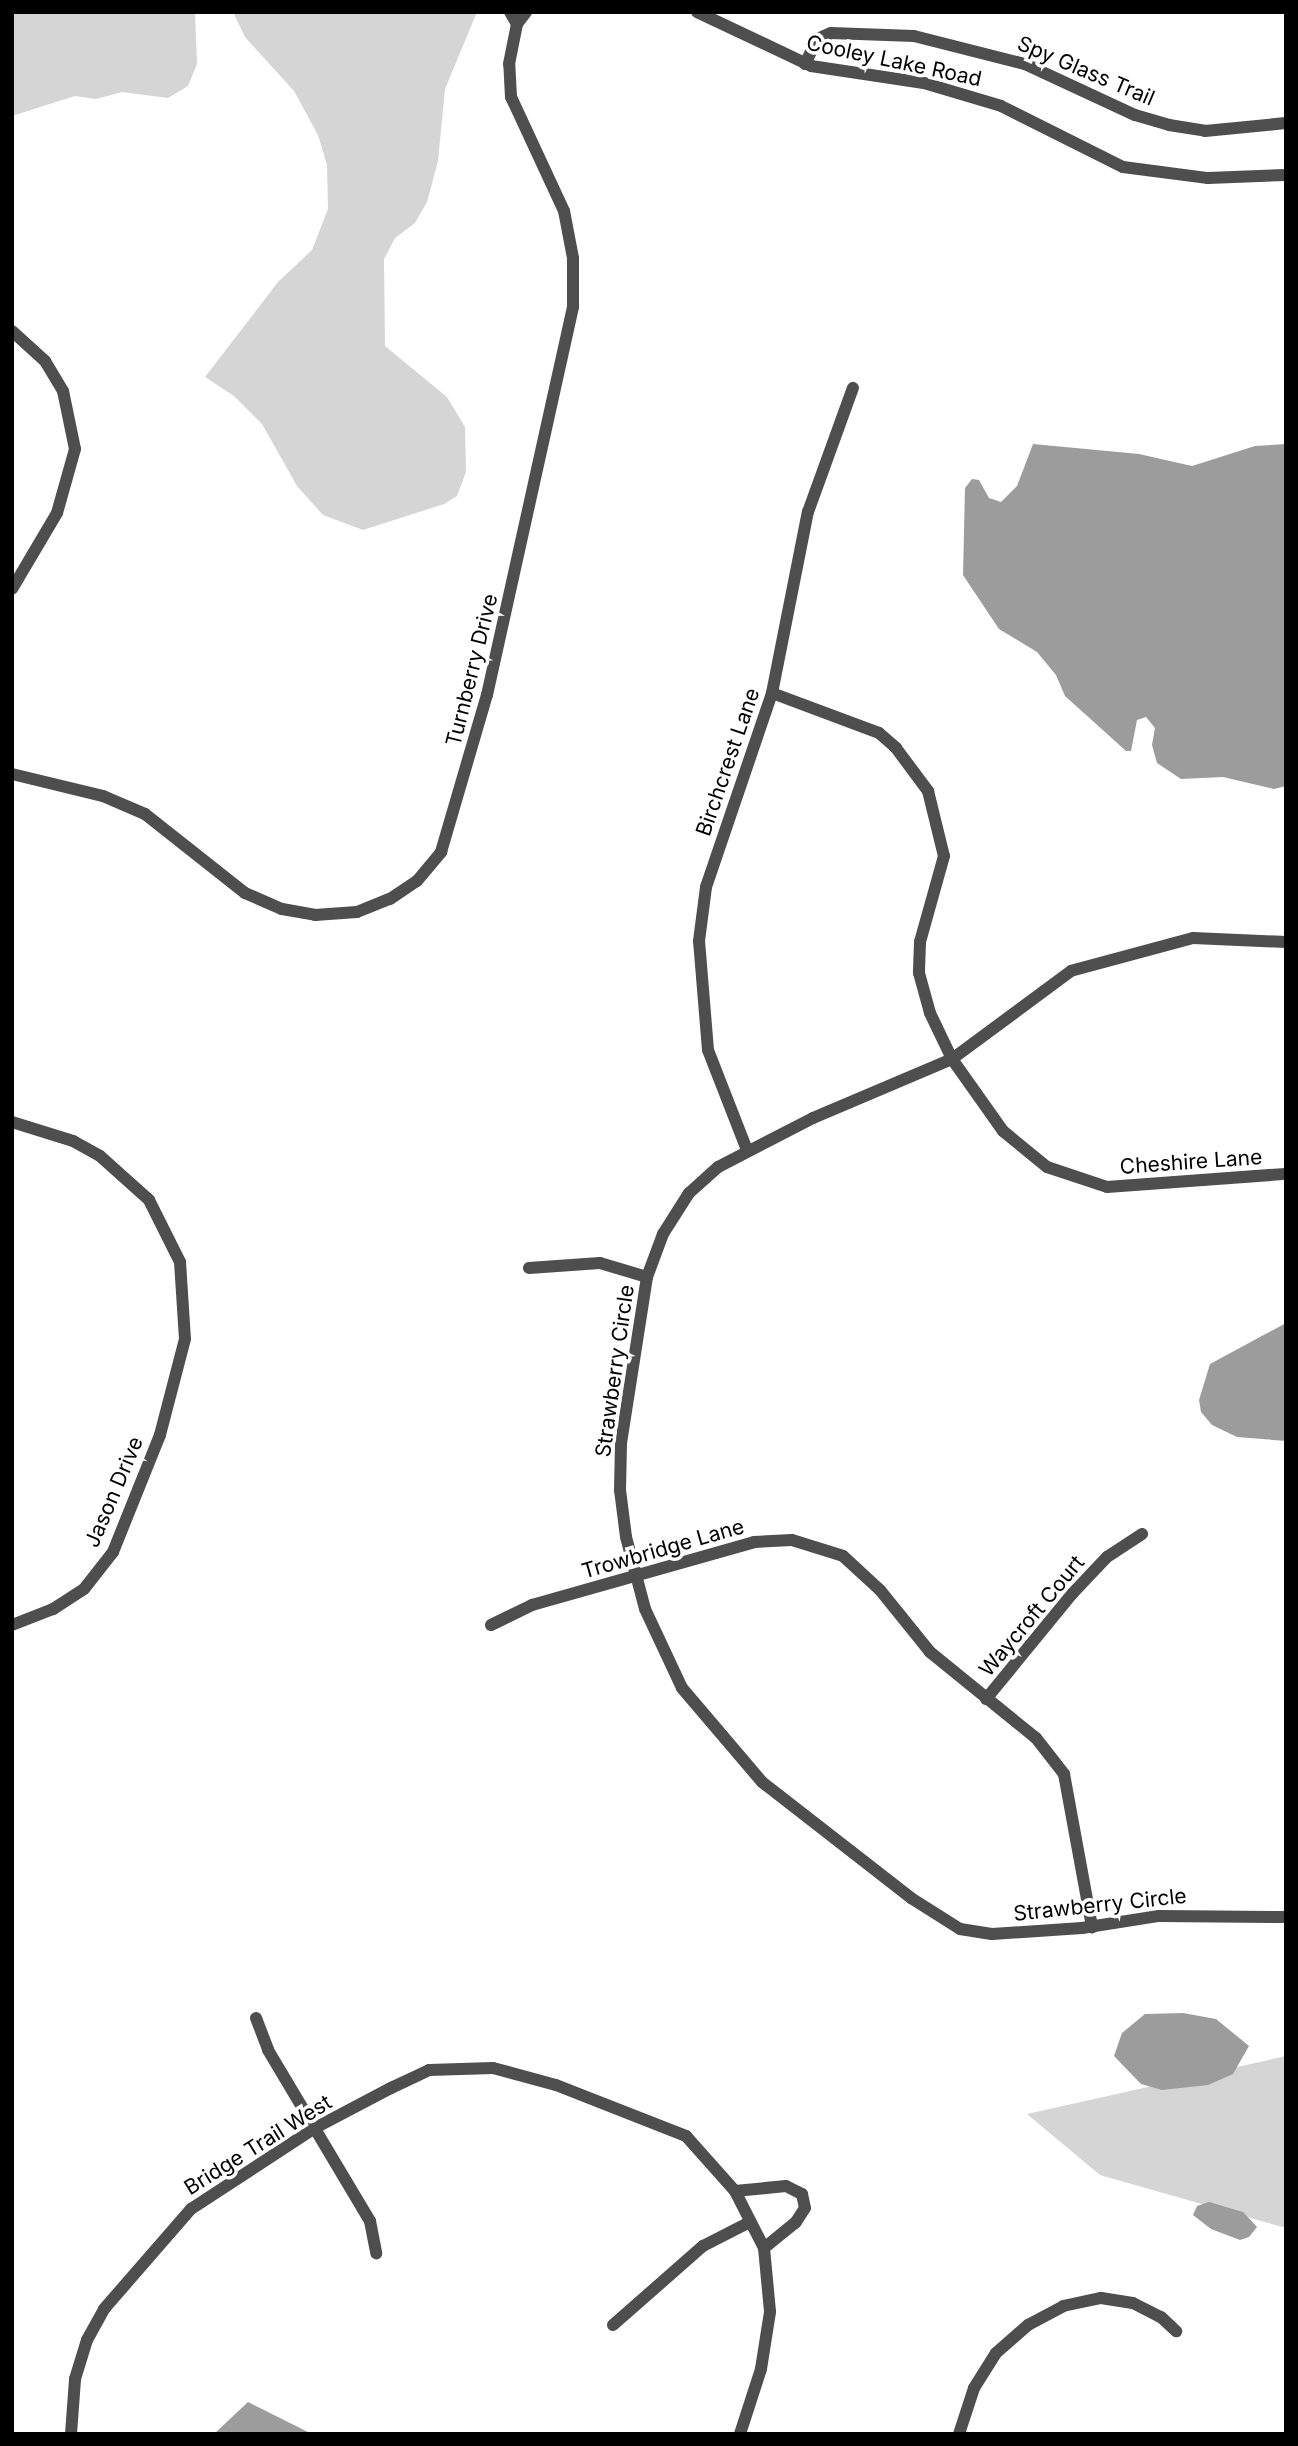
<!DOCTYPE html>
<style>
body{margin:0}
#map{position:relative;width:1298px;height:2446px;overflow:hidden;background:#fff;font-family:Inter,sans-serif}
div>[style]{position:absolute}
.green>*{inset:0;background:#d5d5d5}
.water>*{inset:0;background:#9c9c9c}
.street>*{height:12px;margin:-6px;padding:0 6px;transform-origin:6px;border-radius:6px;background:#4e4e4e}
span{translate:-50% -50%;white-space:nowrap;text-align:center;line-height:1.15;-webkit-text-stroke:7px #fff;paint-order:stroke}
.street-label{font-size:21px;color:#000}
.frame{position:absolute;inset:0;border:14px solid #000;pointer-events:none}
</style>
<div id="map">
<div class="green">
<i style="clip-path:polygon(12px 12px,195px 12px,197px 64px,188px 86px,168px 98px,122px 92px,96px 99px,75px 96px,12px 116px)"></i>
<i style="clip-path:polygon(233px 12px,477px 12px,445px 89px,438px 161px,427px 202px,415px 223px,395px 238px,384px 259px,385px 346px,447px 397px,465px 427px,466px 472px,457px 496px,444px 504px,363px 530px,323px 515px,297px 486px,262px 424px,234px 396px,205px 377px,278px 282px,312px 250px,328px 209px,327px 165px,318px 135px,294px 91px,245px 37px)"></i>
<i style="clip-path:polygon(1286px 2056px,1286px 2228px,1100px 2175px,1027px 2114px)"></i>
</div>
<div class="water">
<i style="clip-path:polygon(1033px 444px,1139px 454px,1192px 466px,1255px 446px,1286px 444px,1286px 786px,1274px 789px,1223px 777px,1181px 779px,1157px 763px,1152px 745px,1155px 728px,1146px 717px,1137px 720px,1131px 751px,1126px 751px,1065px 696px,1056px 675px,1037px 652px,999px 629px,963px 575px,965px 488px,972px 479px,979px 480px,989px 498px,1001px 502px,1017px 486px)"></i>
<i style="clip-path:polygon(1286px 1323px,1286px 1441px,1237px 1437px,1212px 1425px,1201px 1412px,1199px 1400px,1210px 1364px)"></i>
<i style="clip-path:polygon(1183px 2013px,1216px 2019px,1249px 2046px,1233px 2074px,1208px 2085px,1162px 2090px,1141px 2084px,1114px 2056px,1122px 2033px,1145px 2014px)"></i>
<i style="clip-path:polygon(1209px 2202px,1243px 2212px,1257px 2227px,1249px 2237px,1240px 2240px,1211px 2229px,1193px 2215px,1197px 2206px)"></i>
<i style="clip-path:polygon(248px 2402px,312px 2434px,214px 2434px)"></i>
</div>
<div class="street">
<i style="left:697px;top:12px;width:126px;rotate:25.3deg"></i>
<i style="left:811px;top:66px;width:114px;rotate:8.6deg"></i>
<i style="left:924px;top:83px;width:80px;rotate:16.6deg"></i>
<i style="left:1001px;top:106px;width:136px;rotate:26.6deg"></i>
<i style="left:1123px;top:167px;width:86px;rotate:7.4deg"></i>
<i style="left:1208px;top:178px;width:78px;rotate:-2.2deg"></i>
<i style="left:517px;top:24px;width:15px;rotate:-53deg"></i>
<i style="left:805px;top:64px;width:28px;rotate:-64deg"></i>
<i style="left:817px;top:39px;width:15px;rotate:-23deg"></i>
<i style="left:831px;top:33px;width:83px;rotate:2.1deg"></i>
<i style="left:914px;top:36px;width:114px;rotate:14.2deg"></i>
<i style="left:1025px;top:64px;width:121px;rotate:24.9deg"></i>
<i style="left:1135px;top:115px;width:35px;rotate:16deg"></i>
<i style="left:1169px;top:125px;width:36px;rotate:9deg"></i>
<i style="left:1205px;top:131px;width:81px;rotate:-5.6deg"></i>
<i style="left:12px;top:331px;width:45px;rotate:42.3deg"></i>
<i style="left:45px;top:361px;width:35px;rotate:59deg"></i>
<i style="left:63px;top:391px;width:59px;rotate:78.3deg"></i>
<i style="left:75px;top:449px;width:66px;rotate:105.7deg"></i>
<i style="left:57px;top:513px;width:88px;rotate:120.6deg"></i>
<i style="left:772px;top:693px;width:114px;rotate:20.5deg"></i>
<i style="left:879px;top:733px;width:23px;rotate:41deg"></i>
<i style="left:896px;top:748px;width:54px;rotate:53.3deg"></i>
<i style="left:928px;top:791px;width:67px;rotate:76.2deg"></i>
<i style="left:944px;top:856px;width:89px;rotate:105.6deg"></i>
<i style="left:920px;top:942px;width:31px;rotate:92deg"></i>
<i style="left:919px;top:973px;width:41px;rotate:74.6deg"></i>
<i style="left:930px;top:1013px;width:51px;rotate:64.4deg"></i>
<i style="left:952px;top:1059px;width:88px;rotate:54.7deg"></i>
<i style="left:1003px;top:1131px;width:57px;rotate:39.3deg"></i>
<i style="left:1047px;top:1167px;width:63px;rotate:18.4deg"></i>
<i style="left:1107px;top:1187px;width:179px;rotate:-4.2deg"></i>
<i style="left:12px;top:774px;width:94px;rotate:13.6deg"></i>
<i style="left:103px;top:796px;width:46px;rotate:23.2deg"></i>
<i style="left:145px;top:814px;width:127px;rotate:38.3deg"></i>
<i style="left:245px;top:893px;width:40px;rotate:23.4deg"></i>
<i style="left:282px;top:909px;width:34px;rotate:10deg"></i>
<i style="left:315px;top:915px;width:42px;rotate:-4.1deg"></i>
<i style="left:357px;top:912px;width:35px;rotate:-22deg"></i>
<i style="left:390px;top:899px;width:32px;rotate:-34deg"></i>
<i style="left:417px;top:881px;width:38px;rotate:-50deg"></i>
<i style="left:441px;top:852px;width:164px;rotate:-73.7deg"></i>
<i style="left:487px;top:695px;width:397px;rotate:-77.5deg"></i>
<i style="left:573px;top:307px;width:49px;rotate:-90deg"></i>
<i style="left:573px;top:258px;width:48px;rotate:-100.8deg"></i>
<i style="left:564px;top:211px;width:126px;rotate:-114.9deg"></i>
<i style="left:511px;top:97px;width:33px;rotate:-93deg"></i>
<i style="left:509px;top:64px;width:41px;rotate:-78.7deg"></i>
<i style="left:517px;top:24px;width:14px;rotate:-120deg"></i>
<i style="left:1286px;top:942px;width:93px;rotate:-177.5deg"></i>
<i style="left:1193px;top:938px;width:126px;rotate:164.9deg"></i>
<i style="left:1071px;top:971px;width:148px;rotate:143.5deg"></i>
<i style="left:952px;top:1059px;width:151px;rotate:157deg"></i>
<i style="left:813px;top:1118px;width:107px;rotate:152.7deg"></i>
<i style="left:718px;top:1167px;width:39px;rotate:138deg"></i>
<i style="left:689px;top:1193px;width:49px;rotate:122.4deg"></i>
<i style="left:663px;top:1234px;width:46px;rotate:110.4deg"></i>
<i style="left:647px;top:1277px;width:168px;rotate:98.9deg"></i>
<i style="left:621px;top:1443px;width:47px;rotate:91.2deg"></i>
<i style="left:620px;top:1490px;width:47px;rotate:82.7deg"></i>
<i style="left:626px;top:1537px;width:74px;rotate:75.2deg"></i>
<i style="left:645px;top:1609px;width:87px;rotate:64.9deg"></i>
<i style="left:682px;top:1688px;width:123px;rotate:49.6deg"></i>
<i style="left:762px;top:1782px;width:189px;rotate:37.9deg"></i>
<i style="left:911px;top:1898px;width:58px;rotate:32.3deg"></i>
<i style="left:960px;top:1929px;width:32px;rotate:9deg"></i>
<i style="left:992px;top:1934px;width:90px;rotate:-3.8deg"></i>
<i style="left:1082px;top:1928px;width:78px;rotate:-8.9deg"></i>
<i style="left:1159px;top:1916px;width:127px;rotate:0.5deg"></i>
<i style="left:12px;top:1122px;width:64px;rotate:17.3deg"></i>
<i style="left:73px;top:1141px;width:31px;rotate:29deg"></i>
<i style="left:100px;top:1156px;width:66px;rotate:41.9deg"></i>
<i style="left:149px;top:1200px;width:69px;rotate:63.4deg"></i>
<i style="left:180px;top:1262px;width:77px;rotate:86.3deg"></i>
<i style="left:185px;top:1339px;width:99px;rotate:104.6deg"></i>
<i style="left:160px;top:1435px;width:126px;rotate:111.9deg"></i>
<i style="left:113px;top:1552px;width:47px;rotate:128.1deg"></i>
<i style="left:84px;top:1589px;width:37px;rotate:147deg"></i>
<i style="left:53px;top:1609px;width:44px;rotate:158.7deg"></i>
<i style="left:747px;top:1150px;width:107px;rotate:-111.3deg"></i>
<i style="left:708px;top:1050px;width:109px;rotate:-94.7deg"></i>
<i style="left:699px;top:941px;width:54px;rotate:-82.6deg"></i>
<i style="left:706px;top:887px;width:205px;rotate:-71.2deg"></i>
<i style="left:772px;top:693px;width:185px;rotate:-78.8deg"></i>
<i style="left:808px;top:512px;width:132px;rotate:-70.1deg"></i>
<i style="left:529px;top:1268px;width:71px;rotate:-4deg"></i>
<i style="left:600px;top:1263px;width:49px;rotate:16.6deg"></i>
<i style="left:491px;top:1625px;width:46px;rotate:-26deg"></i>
<i style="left:532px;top:1605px;width:231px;rotate:-15.8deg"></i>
<i style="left:754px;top:1542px;width:38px;rotate:-3deg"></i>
<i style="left:792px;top:1540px;width:53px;rotate:17.4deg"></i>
<i style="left:843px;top:1556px;width:50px;rotate:42.6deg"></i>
<i style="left:880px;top:1590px;width:80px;rotate:51.1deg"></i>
<i style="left:930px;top:1652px;width:136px;rotate:39.1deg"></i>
<i style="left:1036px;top:1738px;width:46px;rotate:52.1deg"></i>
<i style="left:1064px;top:1774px;width:156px;rotate:79.6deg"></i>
<i style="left:986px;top:1699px;width:136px;rotate:-50.7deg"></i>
<i style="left:1072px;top:1594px;width:51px;rotate:-46.6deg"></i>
<i style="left:1107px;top:1557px;width:42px;rotate:-33.3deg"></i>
<i style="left:256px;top:2018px;width:34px;rotate:69deg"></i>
<i style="left:268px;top:2050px;width:199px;rotate:59.2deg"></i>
<i style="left:370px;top:2221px;width:33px;rotate:79deg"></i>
<i style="left:735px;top:2191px;width:51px;rotate:-5.6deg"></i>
<i style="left:786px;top:2186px;width:18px;rotate:27deg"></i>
<i style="left:802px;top:2194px;width:14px;rotate:78deg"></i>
<i style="left:805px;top:2208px;width:17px;rotate:123deg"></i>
<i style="left:796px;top:2222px;width:41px;rotate:140.9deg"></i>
<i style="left:613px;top:2325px;width:120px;rotate:-41.3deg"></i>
<i style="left:703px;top:2246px;width:51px;rotate:-27.1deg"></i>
<i style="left:71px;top:2434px;width:55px;rotate:-85.8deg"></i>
<i style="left:75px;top:2379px;width:41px;rotate:-72.9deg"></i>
<i style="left:87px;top:2340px;width:35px;rotate:-61deg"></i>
<i style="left:104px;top:2309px;width:133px;rotate:-49deg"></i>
<i style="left:191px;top:2209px;width:148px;rotate:-33.2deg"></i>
<i style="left:315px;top:2128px;width:86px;rotate:-27.8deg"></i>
<i style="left:391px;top:2088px;width:42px;rotate:-25.3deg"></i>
<i style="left:429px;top:2070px;width:64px;rotate:-1.8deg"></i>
<i style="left:493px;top:2068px;width:65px;rotate:15.1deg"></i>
<i style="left:556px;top:2085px;width:140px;rotate:21.4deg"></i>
<i style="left:686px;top:2136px;width:74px;rotate:48.3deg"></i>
<i style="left:735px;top:2191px;width:64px;rotate:63deg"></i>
<i style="left:764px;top:2248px;width:64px;rotate:84.6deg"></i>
<i style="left:770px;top:2312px;width:58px;rotate:99deg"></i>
<i style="left:761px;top:2369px;width:68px;rotate:107.9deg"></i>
<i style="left:959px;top:2434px;width:48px;rotate:-71.9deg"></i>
<i style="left:974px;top:2388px;width:41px;rotate:-57.8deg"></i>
<i style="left:996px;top:2353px;width:43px;rotate:-41.2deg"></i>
<i style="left:1028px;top:2325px;width:40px;rotate:-28deg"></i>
<i style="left:1063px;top:2306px;width:39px;rotate:-12deg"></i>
<i style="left:1101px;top:2298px;width:32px;rotate:9deg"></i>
<i style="left:1133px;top:2303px;width:31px;rotate:27deg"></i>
<i style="left:1161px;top:2317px;width:21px;rotate:43deg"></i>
</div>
<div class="street-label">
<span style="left:894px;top:61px;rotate:12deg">Cooley Lake Road</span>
<span style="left:1086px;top:71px;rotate:23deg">Spy Glass Trail</span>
<span style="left:472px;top:670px;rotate:-76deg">Turnberry Drive</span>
<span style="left:728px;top:762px;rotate:-71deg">Birchcrest Lane</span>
<span style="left:1191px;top:1162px;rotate:-4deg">Cheshire Lane</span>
<span style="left:615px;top:1371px;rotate:-82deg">Strawberry Circle</span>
<span style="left:114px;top:1492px;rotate:-67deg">Jason Drive</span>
<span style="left:663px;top:1549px;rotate:-16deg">Trowbridge Lane</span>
<span style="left:1032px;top:1616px;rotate:-50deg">Waycroft Court</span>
<span style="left:1100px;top:1905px;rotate:-6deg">Strawberry Circle</span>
<span style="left:258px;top:2145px;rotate:-32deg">Bridge Trail West</span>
</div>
<div class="frame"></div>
</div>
